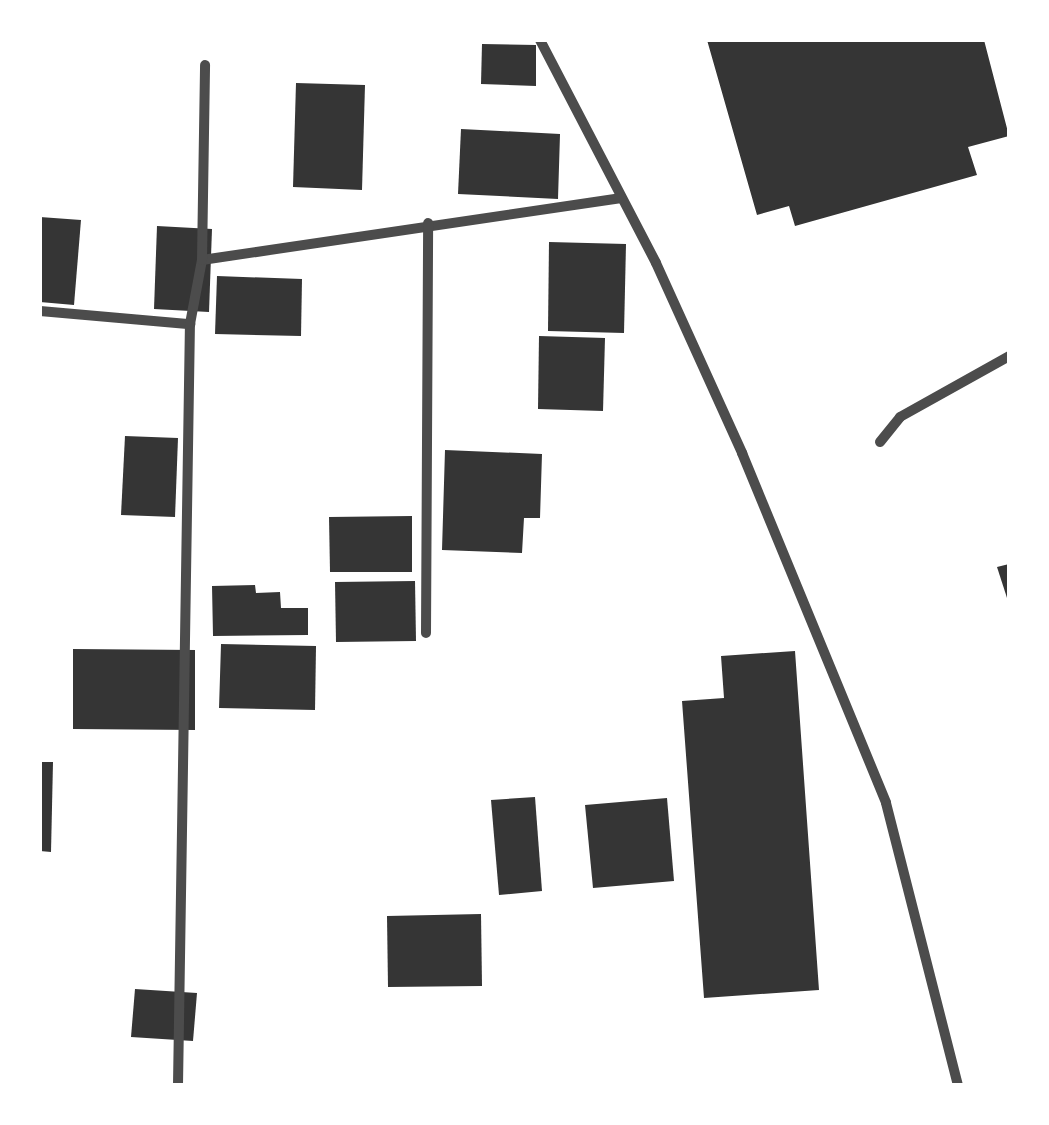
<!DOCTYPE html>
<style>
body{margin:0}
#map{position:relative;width:1049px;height:1125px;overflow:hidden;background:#fff;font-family:Mulish,sans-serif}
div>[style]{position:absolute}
.building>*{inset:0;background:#353535}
.minor>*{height:10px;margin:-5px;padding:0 5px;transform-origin:5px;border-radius:5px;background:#4c4c4c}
span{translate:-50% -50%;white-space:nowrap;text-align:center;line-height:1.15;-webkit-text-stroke:8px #fff;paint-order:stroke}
.frame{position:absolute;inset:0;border:42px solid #fff;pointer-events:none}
</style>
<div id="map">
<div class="building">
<i style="clip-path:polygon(707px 40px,984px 40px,1009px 136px,968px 147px,977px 175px,795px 226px,789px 206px,757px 215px)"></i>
<i style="clip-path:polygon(482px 44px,536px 45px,536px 86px,481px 84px)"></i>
<i style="clip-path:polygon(296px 83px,365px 85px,362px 190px,293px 187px)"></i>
<i style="clip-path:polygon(461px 129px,560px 134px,558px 199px,458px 194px)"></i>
<i style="clip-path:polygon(40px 217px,81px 220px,74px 305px,40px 302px)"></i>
<i style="clip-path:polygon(157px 226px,212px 229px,209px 312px,154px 309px)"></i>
<i style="clip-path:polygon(549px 242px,626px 244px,624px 333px,548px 331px)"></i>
<i style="clip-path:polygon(217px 276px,302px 279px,301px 336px,215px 334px)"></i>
<i style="clip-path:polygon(539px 336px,605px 338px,603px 411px,538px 409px)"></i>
<i style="clip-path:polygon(125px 436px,178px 438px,175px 517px,121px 515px)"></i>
<i style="clip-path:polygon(445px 450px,542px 454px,540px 518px,524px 518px,522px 553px,442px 550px)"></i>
<i style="clip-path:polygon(412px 516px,412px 572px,330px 572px,329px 517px)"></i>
<i style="clip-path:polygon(1009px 564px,1009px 601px,1008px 601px,997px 567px)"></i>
<i style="clip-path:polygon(415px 581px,416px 641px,336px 642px,335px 582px)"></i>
<i style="clip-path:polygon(255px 585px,256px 593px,280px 592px,281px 608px,308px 608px,308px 635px,213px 636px,212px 586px)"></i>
<i style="clip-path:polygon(221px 644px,316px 646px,315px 710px,219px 708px)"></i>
<i style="clip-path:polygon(73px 649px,195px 650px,195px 730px,73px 729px)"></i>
<i style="clip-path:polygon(795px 651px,819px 990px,704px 998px,682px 701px,724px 698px,721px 656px)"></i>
<i style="clip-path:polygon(40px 762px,53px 762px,51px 852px,40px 851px)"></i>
<i style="clip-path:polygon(535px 797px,542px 891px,499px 895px,491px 800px)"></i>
<i style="clip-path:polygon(667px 798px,674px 881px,593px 888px,585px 805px)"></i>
<i style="clip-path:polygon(481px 914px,482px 986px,388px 987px,387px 916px)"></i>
<i style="clip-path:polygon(135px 989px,197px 993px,193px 1041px,131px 1037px)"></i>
</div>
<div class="minor">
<i style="left:540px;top:40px;width:251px;rotate:62.5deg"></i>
<i style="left:656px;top:263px;width:209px;rotate:65.6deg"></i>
<i style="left:742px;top:453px;width:378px;rotate:67.6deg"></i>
<i style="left:886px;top:803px;width:291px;rotate:75.7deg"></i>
<i style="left:202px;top:260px;width:424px;rotate:-8.4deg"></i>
<i style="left:40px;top:311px;width:151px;rotate:5deg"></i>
<i style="left:880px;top:442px;width:32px;rotate:-51deg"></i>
<i style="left:900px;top:417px;width:125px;rotate:-29.2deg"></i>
<i style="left:426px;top:633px;width:410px;rotate:-89.7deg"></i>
<i style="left:178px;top:1085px;width:761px;rotate:-89.1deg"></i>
<i style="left:190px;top:324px;width:65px;rotate:-79.4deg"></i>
<i style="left:202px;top:260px;width:195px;rotate:-89.1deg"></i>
</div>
<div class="frame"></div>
</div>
